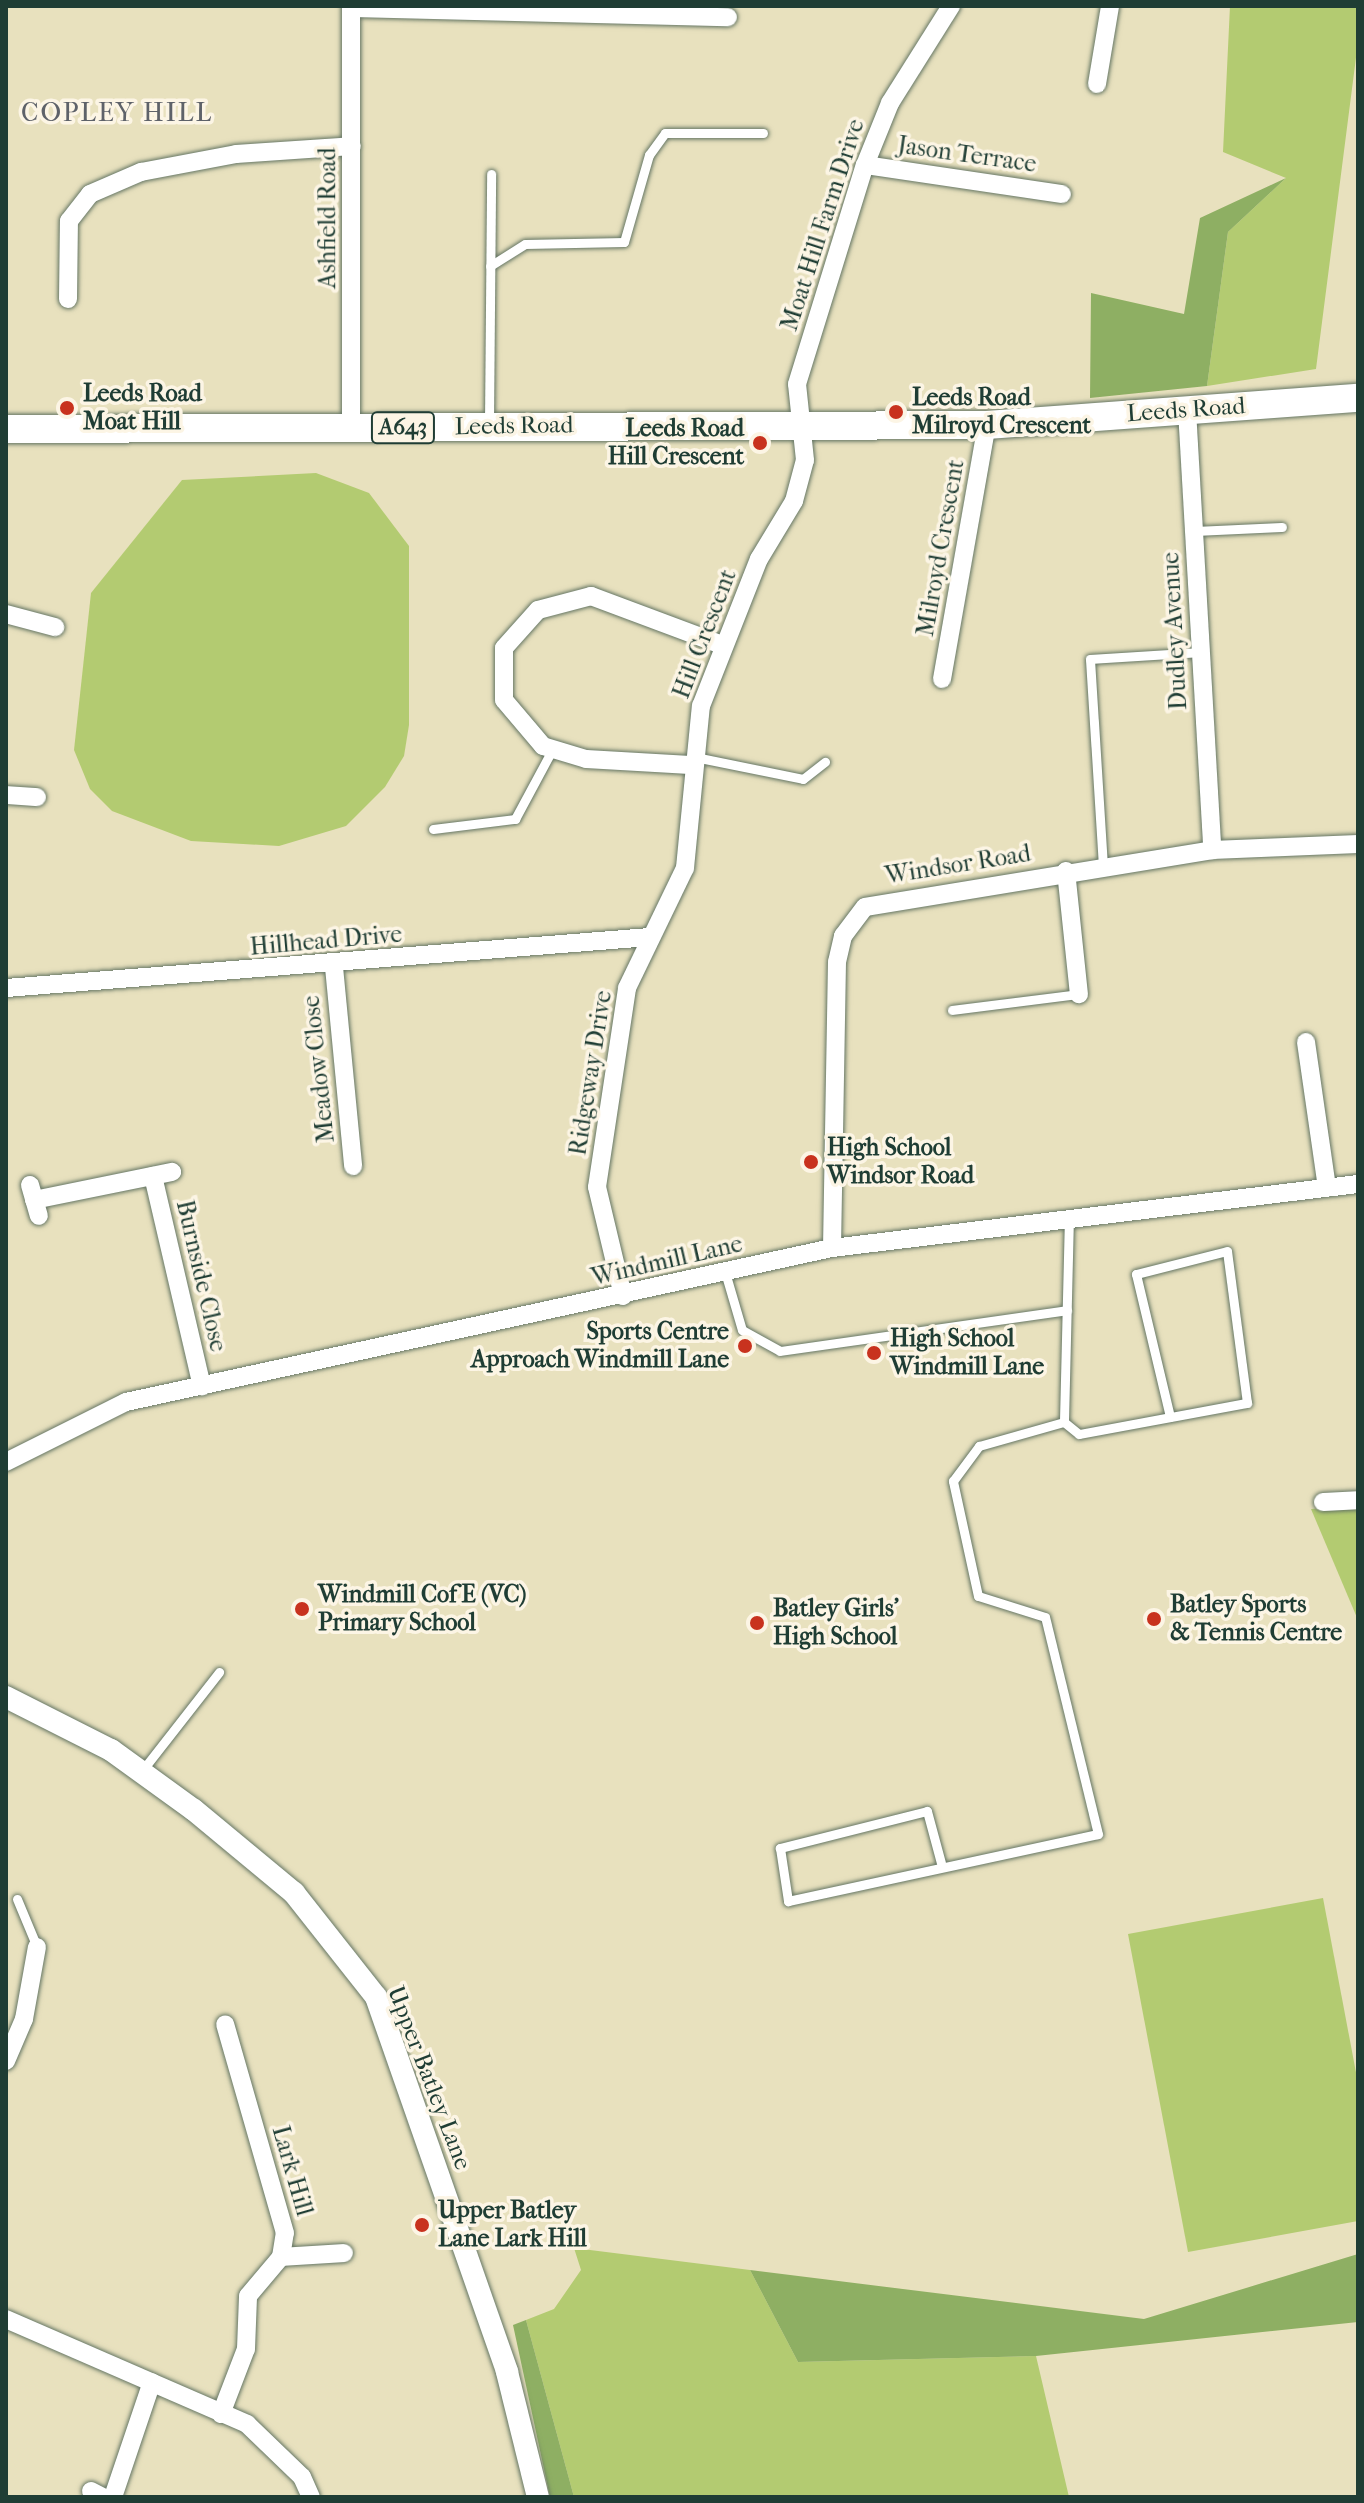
<!DOCTYPE html>
<style>
body{margin:0}
#map{position:relative;width:1364px;height:2503px;overflow:hidden;background:#e8e1be;font-family:"IM FELL French Canon",serif}
div>[style]{position:absolute}
.green>*{inset:0;background:#b3cb71}
.forest>*{inset:0;background:#8eaf63}
.roads{filter:drop-shadow(0 0 2px #657664) drop-shadow(0 0 2px #657664)}
.service>*{height:9px;margin:-4.5px;padding:0 4.5px;transform-origin:4.5px;border-radius:4.5px;background:#fff}
.minor>*{height:18px;margin:-9px;padding:0 9px;transform-origin:9px;border-radius:9px;background:#fff}
.tertiary>*{height:22px;margin:-11px;padding:0 11px;transform-origin:11px;border-radius:11px;background:#fff}
.primary>*{height:28px;margin:-14px;padding:0 14px;transform-origin:14px;border-radius:14px;background:#fff}
.dots>*{width:22px;height:22px;translate:-50% -50%;box-sizing:border-box;border:4px solid #fcf5e5;border-radius:50%}
span{translate:-50% -50%;white-space:nowrap;text-align:center;line-height:1.15;-webkit-text-stroke:7px #fcf5e5;paint-order:stroke}
.shield-label span{padding:2px 6px;background:#fcf5e5;border:2px solid;border-radius:6px;-webkit-text-stroke-width:0}
.shield-label{font-size:22px;color:#1f3d34;font-weight:700}
.street-label{font-size:24px;color:#1f3d34}
.poi-label{font-size:24px;color:#1f3d34;font-weight:700}
.left{translate:0 -50%;text-align:left}
.right{translate:-100% -50%;text-align:right}
.neighbourhood-label{font-size:26px;color:#5e6269;letter-spacing:2px}
.frame{position:absolute;inset:0;border:8px solid #1f3d34;pointer-events:none}
</style>
<div id="map">
<div class="green">
<i style="clip-path:polygon(1230px 6px,1358px 6px,1358px 42px,1316px 369px,1207px 386px,1228px 232px,1286px 178px,1223px 152px)"></i>
<i style="clip-path:polygon(316px 473px,369px 493px,409px 546px,409px 725px,404px 756px,385px 787px,346px 826px,279px 846px,191px 841px,112px 811px,90px 789px,74px 750px,91px 593px,182px 480px)"></i>
<i style="clip-path:polygon(1358px 1506px,1358px 1620px,1311px 1509px)"></i>
<i style="clip-path:polygon(1323px 1898px,1358px 2083px,1358px 2221px,1188px 2252px,1128px 1934px)"></i>
<i style="clip-path:polygon(574px 2248px,750px 2270px,798px 2362px,1036px 2356px,1069px 2497px,574px 2497px,526px 2320px,554px 2309px,581px 2270px)"></i>
</div>
<div class="forest">
<i style="clip-path:polygon(1286px 178px,1228px 232px,1207px 386px,1090px 398px,1091px 293px,1184px 314px,1200px 218px)"></i>
<i style="clip-path:polygon(1358px 2254px,1358px 2322px,1036px 2356px,798px 2362px,750px 2270px,1144px 2319px)"></i>
<i style="clip-path:polygon(526px 2320px,574px 2497px,550px 2497px,513px 2325px)"></i>
</div>
<div class="roads">
<div class="service">
<i style="left:490px;top:266px;width:41px;rotate:-32.2deg"></i>
<i style="left:525px;top:244px;width:99px;rotate:-1.2deg"></i>
<i style="left:624px;top:242px;width:91px;rotate:-74deg"></i>
<i style="left:649px;top:155px;width:27px;rotate:-54deg"></i>
<i style="left:665px;top:133px;width:98px"></i>
<i style="left:489px;top:422px;width:248px;rotate:-89.5deg"></i>
<i style="left:1194px;top:531px;width:88px;rotate:-2.6deg"></i>
<i style="left:695px;top:757px;width:110px;rotate:11.5deg"></i>
<i style="left:803px;top:779px;width:28px;rotate:-38deg"></i>
<i style="left:433px;top:829px;width:83px;rotate:-7deg"></i>
<i style="left:515px;top:819px;width:78px;rotate:-61.8deg"></i>
<i style="left:1103px;top:866px;width:207px;rotate:-93.6deg"></i>
<i style="left:1090px;top:659px;width:111px;rotate:-3.6deg"></i>
<i style="left:952px;top:1010px;width:128px;rotate:-7.2deg"></i>
<i style="left:1069px;top:1216px;width:206px;rotate:91.4deg"></i>
<i style="left:1064px;top:1422px;width:19px;rotate:39deg"></i>
<i style="left:1079px;top:1434px;width:171px;rotate:-10.5deg"></i>
<i style="left:1247px;top:1403px;width:153px;rotate:-97.5deg"></i>
<i style="left:1227px;top:1251px;width:94px;rotate:165.8deg"></i>
<i style="left:1136px;top:1274px;width:147px;rotate:76.6deg"></i>
<i style="left:725px;top:1272px;width:60px;rotate:73.7deg"></i>
<i style="left:742px;top:1330px;width:43px;rotate:28.9deg"></i>
<i style="left:780px;top:1351px;width:290px;rotate:-8.1deg"></i>
<i style="left:141px;top:1772px;width:127px;rotate:-52deg"></i>
<i style="left:941px;top:1863px;width:54px;rotate:-105.1deg"></i>
<i style="left:927px;top:1811px;width:152px;rotate:165.9deg"></i>
<i style="left:780px;top:1848px;width:54px;rotate:81.4deg"></i>
<i style="left:788px;top:1901px;width:317px;rotate:-12.2deg"></i>
<i style="left:1098px;top:1834px;width:223px;rotate:-103.7deg"></i>
<i style="left:1045px;top:1617px;width:70px;rotate:-162.6deg"></i>
<i style="left:978px;top:1596px;width:118px;rotate:-102.3deg"></i>
<i style="left:953px;top:1481px;width:44px;rotate:-53.4deg"></i>
<i style="left:979px;top:1446px;width:88px;rotate:-15.8deg"></i>
<i style="left:17px;top:1899px;width:52px;rotate:67.4deg"></i>
</div>
<div class="minor">
<i style="left:352px;top:8px;width:376px;rotate:1.4deg"></i>
<i style="left:1097px;top:84px;width:79px;rotate:-80.5deg"></i>
<i style="left:865px;top:165px;width:199px;rotate:8.4deg"></i>
<i style="left:68px;top:299px;width:78px;rotate:-89.3deg"></i>
<i style="left:69px;top:221px;width:34px;rotate:-52deg"></i>
<i style="left:90px;top:194px;width:56px;rotate:-23.3deg"></i>
<i style="left:141px;top:172px;width:97px;rotate:-10.7deg"></i>
<i style="left:236px;top:154px;width:116px;rotate:-3.9deg"></i>
<i style="left:1187px;top:410px;width:441px;rotate:86.7deg"></i>
<i style="left:351px;top:429px;width:423px;rotate:-90deg"></i>
<i style="left:6px;top:614px;width:51px;rotate:14.9deg"></i>
<i style="left:942px;top:679px;width:258px;rotate:-80deg"></i>
<i style="left:690px;top:765px;width:104px;rotate:-176.7deg"></i>
<i style="left:586px;top:759px;width:45px;rotate:-163.2deg"></i>
<i style="left:543px;top:746px;width:60px;rotate:-130.3deg"></i>
<i style="left:504px;top:700px;width:52px;rotate:-90deg"></i>
<i style="left:504px;top:648px;width:51px;rotate:-48.2deg"></i>
<i style="left:538px;top:610px;width:55px;rotate:-14.8deg"></i>
<i style="left:591px;top:596px;width:140px;rotate:20.5deg"></i>
<i style="left:6px;top:795px;width:31px;rotate:4deg"></i>
<i style="left:1066px;top:871px;width:124px;rotate:84deg"></i>
<i style="left:334px;top:967px;width:200px;rotate:84.5deg"></i>
<i style="left:6px;top:988px;width:645px;rotate:-4.53deg"></i>
<i style="left:1306px;top:1042px;width:147px;rotate:81.8deg"></i>
<i style="left:153px;top:1176px;width:216px;rotate:76.9deg"></i>
<i style="left:30px;top:1185px;width:32px;rotate:74deg"></i>
<i style="left:34px;top:1200px;width:141px;rotate:-11.5deg"></i>
<i style="left:832px;top:1248px;width:286px;rotate:-89deg"></i>
<i style="left:837px;top:962px;width:27px;rotate:-77deg"></i>
<i style="left:843px;top:936px;width:36px;rotate:-53deg"></i>
<i style="left:865px;top:907px;width:352px;rotate:-9.3deg"></i>
<i style="left:1212px;top:850px;width:146px;rotate:-2.4deg"></i>
<i style="left:623px;top:1296px;width:112px;rotate:-103.4deg"></i>
<i style="left:597px;top:1187px;width:201px;rotate:-81.4deg"></i>
<i style="left:627px;top:988px;width:133px;rotate:-64.2deg"></i>
<i style="left:685px;top:868px;width:163px;rotate:-84.4deg"></i>
<i style="left:701px;top:706px;width:158px;rotate:-68.5deg"></i>
<i style="left:759px;top:559px;width:68px;rotate:-58.9deg"></i>
<i style="left:794px;top:501px;width:42px;rotate:-75deg"></i>
<i style="left:805px;top:460px;width:76px;rotate:-96deg"></i>
<i style="left:797px;top:384px;width:229px;rotate:-72.8deg"></i>
<i style="left:865px;top:165px;width:67px;rotate:-68deg"></i>
<i style="left:890px;top:103px;width:115px;rotate:-57.8deg"></i>
<i style="left:6px;top:1462px;width:134px;rotate:-26.6deg"></i>
<i style="left:126px;top:1402px;width:723px;rotate:-12.31deg"></i>
<i style="left:832px;top:1248px;width:530px;rotate:-6.94deg"></i>
<i style="left:1323px;top:1502px;width:35px;rotate:-3deg"></i>
<i style="left:6px;top:2061px;width:46px;rotate:-66.8deg"></i>
<i style="left:24px;top:2019px;width:73px;rotate:-79.8deg"></i>
<i style="left:281px;top:2257px;width:63px;rotate:-3.6deg"></i>
<i style="left:6px;top:2319px;width:263px;rotate:23.5deg"></i>
<i style="left:247px;top:2424px;width:76px;rotate:43.9deg"></i>
<i style="left:302px;top:2477px;width:22px;rotate:66deg"></i>
<i style="left:221px;top:2414px;width:70px;rotate:-69deg"></i>
<i style="left:246px;top:2349px;width:53px;rotate:-87.8deg"></i>
<i style="left:248px;top:2296px;width:51px;rotate:-49.8deg"></i>
<i style="left:281px;top:2257px;width:24px;rotate:-81deg"></i>
<i style="left:285px;top:2233px;width:217px;rotate:-106deg"></i>
<i style="left:91px;top:2491px;width:13px;rotate:27deg"></i>
<i style="left:113px;top:2497px;width:121px;rotate:-71.3deg"></i>
</div>
<div class="tertiary">
<i style="left:6px;top:1697px;width:118px;rotate:26.8deg"></i>
<i style="left:111px;top:1750px;width:102px;rotate:35.9deg"></i>
<i style="left:194px;top:1810px;width:130px;rotate:39.7deg"></i>
<i style="left:294px;top:1893px;width:132px;rotate:51.7deg"></i>
<i style="left:376px;top:1997px;width:397px;rotate:70.7deg"></i>
<i style="left:507px;top:2372px;width:129px;rotate:76.1deg"></i>
</div>
<div class="primary">
<i style="left:6px;top:429px;width:981px;rotate:-0.23deg"></i>
<i style="left:987px;top:425px;width:372px;rotate:-4.2deg"></i>
</div>
</div>
<div class="dots">
<i style="left:67px;top:408px;background:#c8321e"></i>
<i style="left:896px;top:412px;background:#c8321e"></i>
<i style="left:760px;top:443px;background:#c8321e"></i>
<i style="left:811px;top:1162px;background:#c8321e"></i>
<i style="left:745px;top:1346px;background:#c8321e"></i>
<i style="left:874px;top:1353px;background:#c8321e"></i>
<i style="left:302px;top:1609px;background:#c8321e"></i>
<i style="left:1154px;top:1619px;background:#c8321e"></i>
<i style="left:757px;top:1623px;background:#c8321e"></i>
<i style="left:422px;top:2225px;background:#c8321e"></i>
</div>
<div class="shield-label">
<span style="left:403px;top:428px">A643</span>
</div>
<div class="street-label">
<span style="left:967px;top:155px;rotate:8deg">Jason Terrace</span>
<span style="left:328px;top:218px;rotate:-90deg">Ashfield Road</span>
<span style="left:823px;top:225px;rotate:-72deg">Moat Hill Farm Drive</span>
<span style="left:1186px;top:410px;rotate:-4deg">Leeds Road</span>
<span style="left:514px;top:426px;rotate:-1deg">Leeds Road</span>
<span style="left:941px;top:548px;rotate:-80deg">Milroyd Crescent</span>
<span style="left:1175px;top:631px;rotate:-93deg">Dudley Avenue</span>
<span style="left:705px;top:634px;rotate:-69deg">Hill Crescent</span>
<span style="left:958px;top:865px;rotate:-9deg">Windsor Road</span>
<span style="left:326px;top:941px;rotate:-5deg">Hillhead Drive</span>
<span style="left:319px;top:1069px;rotate:-96deg">Meadow Close</span>
<span style="left:591px;top:1073px;rotate:-81deg">Ridgeway Drive</span>
<span style="left:667px;top:1261px;rotate:-13deg">Windmill Lane</span>
<span style="left:201px;top:1276px;rotate:77deg">Burnside Close</span>
<span style="left:429px;top:2078px;rotate:69deg">Upper Batley Lane</span>
<span style="left:292px;top:2171px;rotate:74deg">Lark Hill</span>
</div>
<div class="poi-label">
<span class="left" style="left:83px;top:408px">Leeds Road<br>Moat Hill</span>
<span class="left" style="left:912px;top:412px">Leeds Road<br>Milroyd Crescent</span>
<span class="right" style="left:744px;top:443px">Leeds Road<br>Hill Crescent</span>
<span class="left" style="left:827px;top:1162px">High School<br>Windsor Road</span>
<span class="right" style="left:729px;top:1346px">Sports Centre<br>Approach Windmill Lane</span>
<span class="left" style="left:890px;top:1353px">High School<br>Windmill Lane</span>
<span class="left" style="left:318px;top:1609px">Windmill CofE (VC)<br>Primary School</span>
<span class="left" style="left:1170px;top:1619px">Batley Sports<br>&amp; Tennis Centre</span>
<span class="left" style="left:773px;top:1623px">Batley Girls'<br>High School</span>
<span class="left" style="left:438px;top:2225px">Upper Batley<br>Lane Lark Hill</span>
</div>
<div class="neighbourhood-label">
<span style="left:117px;top:113px">COPLEY HILL</span>
</div>
<div class="frame"></div>
</div>
